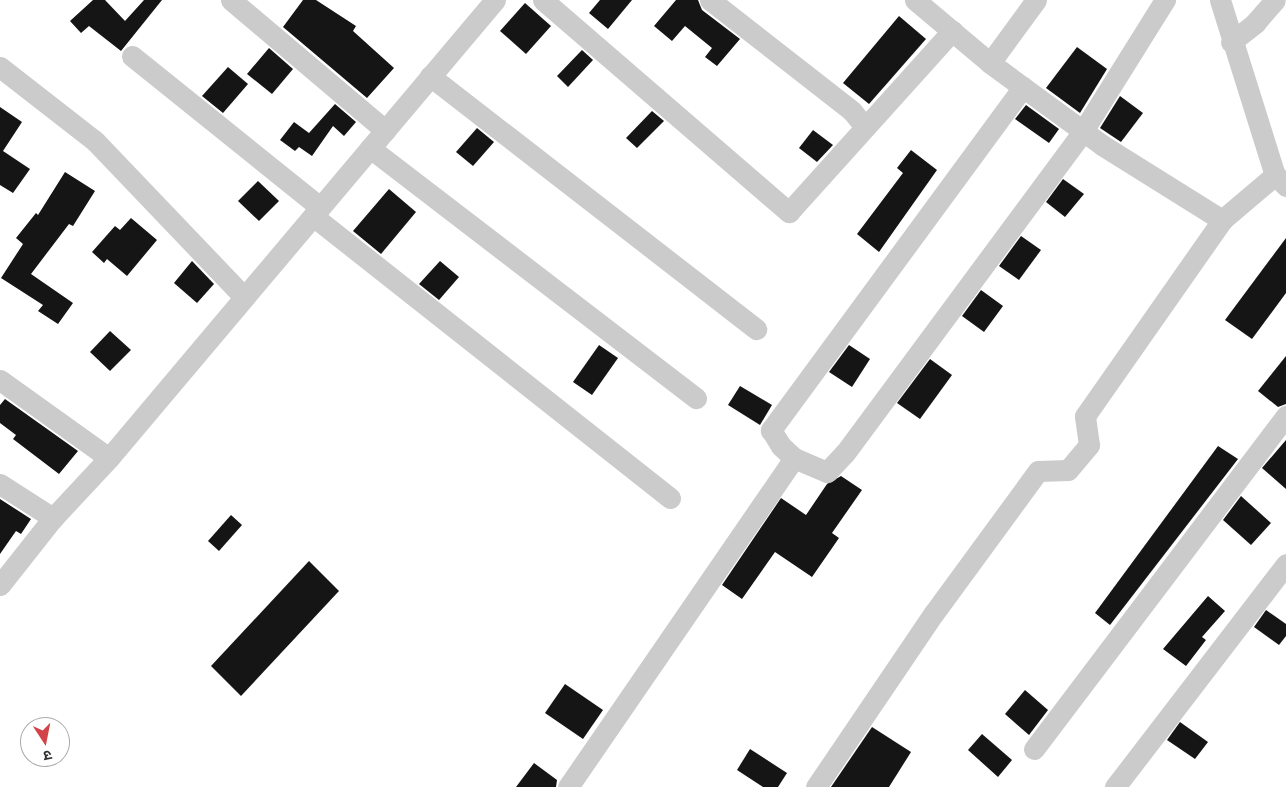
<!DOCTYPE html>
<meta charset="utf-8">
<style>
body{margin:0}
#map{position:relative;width:1286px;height:787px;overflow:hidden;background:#fff;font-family:Roboto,"Noto Sans Devanagari",sans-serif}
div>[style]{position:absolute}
.building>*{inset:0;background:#151515}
.minor>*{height:21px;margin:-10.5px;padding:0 10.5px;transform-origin:10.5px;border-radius:10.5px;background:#cbcbcb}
span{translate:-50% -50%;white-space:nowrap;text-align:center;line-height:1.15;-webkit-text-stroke:5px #fff;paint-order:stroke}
.north{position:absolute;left:20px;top:717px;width:50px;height:50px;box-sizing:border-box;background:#fff;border:1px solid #ababab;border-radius:50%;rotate:169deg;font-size:14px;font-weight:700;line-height:20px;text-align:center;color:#2e2e2e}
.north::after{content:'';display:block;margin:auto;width:18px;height:22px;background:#d14348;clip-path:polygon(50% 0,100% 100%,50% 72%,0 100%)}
</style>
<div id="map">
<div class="building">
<i style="clip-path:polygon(93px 0,105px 0,125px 21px,144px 0,162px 0,121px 51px,89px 26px,81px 33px,70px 21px)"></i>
<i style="clip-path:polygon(303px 0,316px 0,356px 26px,353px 31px,394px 68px,367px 98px,283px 27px)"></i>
<i style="clip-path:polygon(600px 0,632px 0,608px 29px,589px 13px)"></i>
<i style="clip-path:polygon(676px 0,698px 0,702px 10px,740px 39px,717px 66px,705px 57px,712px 48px,685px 26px,672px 41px,654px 26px)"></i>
<i style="clip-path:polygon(525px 3px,551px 26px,526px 54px,500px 31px)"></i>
<i style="clip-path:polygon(899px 16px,926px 39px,869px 104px,843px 83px)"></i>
<i style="clip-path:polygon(1077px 47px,1107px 69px,1080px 113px,1046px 88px)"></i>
<i style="clip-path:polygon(269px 48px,293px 69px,272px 94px,247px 74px)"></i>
<i style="clip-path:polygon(582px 50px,593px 60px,568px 87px,557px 76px)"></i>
<i style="clip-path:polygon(228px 67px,248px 84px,223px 113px,202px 96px)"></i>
<i style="clip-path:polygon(1120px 96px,1143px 113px,1121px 142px,1100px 128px)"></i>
<i style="clip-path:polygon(335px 104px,356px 122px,344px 136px,333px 126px,312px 156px,299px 147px,295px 151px,280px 140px,294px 122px,309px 133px)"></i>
<i style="clip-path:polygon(1026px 105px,1059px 129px,1049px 143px,1015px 119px)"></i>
<i style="clip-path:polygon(0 107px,22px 122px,3px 151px,30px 169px,13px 193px,0 185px)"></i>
<i style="clip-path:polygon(652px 111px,664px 121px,637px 148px,626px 138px)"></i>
<i style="clip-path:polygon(477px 128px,494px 142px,473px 166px,456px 152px)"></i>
<i style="clip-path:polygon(813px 130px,833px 145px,817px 162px,799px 148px)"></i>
<i style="clip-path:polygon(911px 150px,937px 170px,879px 252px,857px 234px,903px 173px,897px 168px)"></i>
<i style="clip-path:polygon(65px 172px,95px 191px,73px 226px,69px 224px,31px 274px,73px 303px,58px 324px,38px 311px,43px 305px,1px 278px,23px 244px,16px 238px,36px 213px,38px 215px)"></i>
<i style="clip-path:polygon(1063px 179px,1084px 194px,1065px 217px,1046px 202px)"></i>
<i style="clip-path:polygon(258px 181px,279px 201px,259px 221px,238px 201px)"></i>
<i style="clip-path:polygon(389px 189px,416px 212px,381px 254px,353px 231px)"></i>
<i style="clip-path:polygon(131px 218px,157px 240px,127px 276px,107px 259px,104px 263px,92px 252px,115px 226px,120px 230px)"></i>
<i style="clip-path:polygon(1021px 236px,1041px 250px,1019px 280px,999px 266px)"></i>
<i style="clip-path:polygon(1286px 238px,1286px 293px,1252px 339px,1225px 320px)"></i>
<i style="clip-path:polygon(192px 261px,214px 284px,197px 303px,174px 283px)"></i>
<i style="clip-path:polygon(440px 261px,459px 277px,439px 300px,419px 284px)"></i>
<i style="clip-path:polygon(981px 290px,1003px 306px,984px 332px,962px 316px)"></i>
<i style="clip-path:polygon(110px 331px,131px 350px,110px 371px,90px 352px)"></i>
<i style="clip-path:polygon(599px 345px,618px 358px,592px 395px,573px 382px)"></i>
<i style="clip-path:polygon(849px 345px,870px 359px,852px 387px,829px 372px)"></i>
<i style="clip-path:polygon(1286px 356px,1286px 404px,1278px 407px,1258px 391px)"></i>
<i style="clip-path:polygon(930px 359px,952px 375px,920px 419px,897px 403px)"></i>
<i style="clip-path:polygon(740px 386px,772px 405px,760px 425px,728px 405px)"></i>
<i style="clip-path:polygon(5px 399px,78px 451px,59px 474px,13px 439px,16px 435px,0 423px,0 405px)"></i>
<i style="clip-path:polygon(1286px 440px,1286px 489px,1262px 468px)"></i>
<i style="clip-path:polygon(1218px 446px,1238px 459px,1110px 625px,1095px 613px)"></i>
<i style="clip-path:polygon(841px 476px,862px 490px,832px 533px,839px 538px,812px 577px,775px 552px,742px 599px,722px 585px,781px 498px,806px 515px,827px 484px)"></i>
<i style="clip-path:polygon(1241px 496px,1271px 523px,1251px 545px,1223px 520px)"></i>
<i style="clip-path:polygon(0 499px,31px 519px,21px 534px,16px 531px,0 554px)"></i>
<i style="clip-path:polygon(231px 515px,242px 525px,219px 551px,208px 541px)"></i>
<i style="clip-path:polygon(309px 561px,339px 591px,241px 696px,211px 666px)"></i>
<i style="clip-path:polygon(1208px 596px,1225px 611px,1202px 637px,1206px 640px,1186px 666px,1163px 649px)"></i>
<i style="clip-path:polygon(1266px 610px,1286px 624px,1286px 636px,1279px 645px,1254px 627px)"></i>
<i style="clip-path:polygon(565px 684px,603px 710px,583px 739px,545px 713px)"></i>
<i style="clip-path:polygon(1025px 690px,1048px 710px,1029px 735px,1005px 714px)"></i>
<i style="clip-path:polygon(1180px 722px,1208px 742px,1195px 759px,1167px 740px)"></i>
<i style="clip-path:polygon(872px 727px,911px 752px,889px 787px,831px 787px)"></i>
<i style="clip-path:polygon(982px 734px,1012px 760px,998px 777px,968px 750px)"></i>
<i style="clip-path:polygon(750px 749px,787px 773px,778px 787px,763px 787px,737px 770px)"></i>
<i style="clip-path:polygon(534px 763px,557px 780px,556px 787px,516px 787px)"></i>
</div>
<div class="minor">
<i style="left:231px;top:0;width:202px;rotate:40.2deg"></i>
<i style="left:543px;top:0;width:325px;rotate:40.8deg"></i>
<i style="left:789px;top:212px;width:244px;rotate:-48deg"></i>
<i style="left:710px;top:0;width:180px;rotate:38deg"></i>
<i style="left:852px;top:111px;width:19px;rotate:51deg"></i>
<i style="left:915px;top:0;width:98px;rotate:40deg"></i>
<i style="left:990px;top:63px;width:78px;rotate:-53.9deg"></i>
<i style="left:1220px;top:0;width:183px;rotate:72.6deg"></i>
<i style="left:1275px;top:175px;width:16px;rotate:45deg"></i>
<i style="left:1231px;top:42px;width:31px;rotate:-38deg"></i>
<i style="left:1255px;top:23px;width:30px;rotate:-49deg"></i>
<i style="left:132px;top:56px;width:241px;rotate:38.8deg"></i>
<i style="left:990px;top:63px;width:139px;rotate:36.2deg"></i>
<i style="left:1102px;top:145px;width:142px;rotate:32deg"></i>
<i style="left:1222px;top:220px;width:70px;rotate:-40.3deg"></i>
<i style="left:0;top:67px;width:120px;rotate:37.9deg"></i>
<i style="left:95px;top:141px;width:216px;rotate:46.3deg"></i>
<i style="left:430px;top:76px;width:413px;rotate:37.8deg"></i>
<i style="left:1023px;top:87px;width:426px;rotate:126.3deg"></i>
<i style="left:771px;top:430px;width:19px;rotate:58deg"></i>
<i style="left:781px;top:446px;width:18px;rotate:43deg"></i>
<i style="left:794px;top:458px;width:36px;rotate:23deg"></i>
<i style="left:827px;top:472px;width:26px;rotate:-47deg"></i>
<i style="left:845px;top:453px;width:400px;rotate:-53.5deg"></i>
<i style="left:1083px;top:131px;width:155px;rotate:-58deg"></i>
<i style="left:370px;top:148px;width:411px;rotate:37.5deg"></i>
<i style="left:313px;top:216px;width:455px;rotate:38.3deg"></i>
<i style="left:0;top:380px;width:134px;rotate:35.6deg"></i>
<i style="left:0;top:484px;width:63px;rotate:32.7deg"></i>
<i style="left:0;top:585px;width:85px;rotate:-51.7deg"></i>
<i style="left:53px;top:518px;width:82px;rotate:-47deg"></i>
<i style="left:109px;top:458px;width:599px;rotate:-49.88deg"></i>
<i style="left:1034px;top:749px;width:418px;rotate:-52.9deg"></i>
<i style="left:568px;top:787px;width:399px;rotate:-55.5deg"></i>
<i style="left:816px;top:787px;width:210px;rotate:-55.9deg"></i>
<i style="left:934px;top:613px;width:176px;rotate:-53.8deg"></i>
<i style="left:1038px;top:471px;width:30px;rotate:-2deg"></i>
<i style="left:1068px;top:470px;width:33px;rotate:-50deg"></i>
<i style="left:1089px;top:445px;width:29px;rotate:-98deg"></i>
<i style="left:1085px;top:416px;width:239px;rotate:-55deg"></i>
<i style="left:1115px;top:787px;width:281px;rotate:-52.5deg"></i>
</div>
<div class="north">उ</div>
</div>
